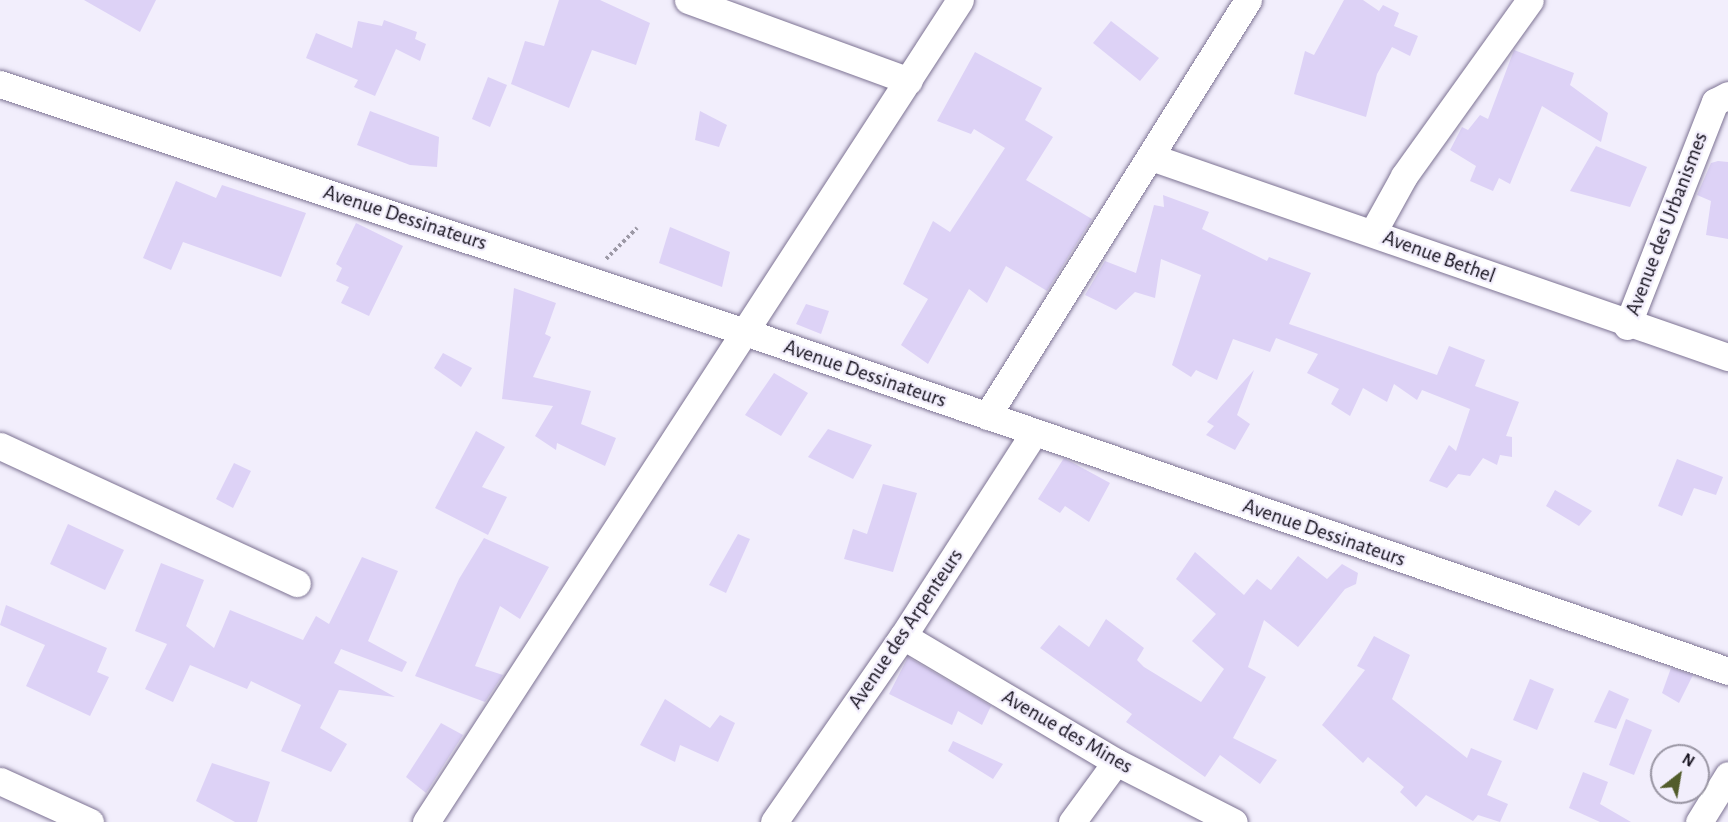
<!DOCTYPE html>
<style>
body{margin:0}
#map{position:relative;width:1728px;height:822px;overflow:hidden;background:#f2eefc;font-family:"Alegreya Sans",sans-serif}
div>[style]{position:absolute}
.building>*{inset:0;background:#ddd2f6}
.path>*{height:4px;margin-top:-2px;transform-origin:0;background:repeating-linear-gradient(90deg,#9d99a6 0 3px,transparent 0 6px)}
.roads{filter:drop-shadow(0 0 2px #7d7393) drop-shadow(0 0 2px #7d7393)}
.street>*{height:27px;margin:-13.5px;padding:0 13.5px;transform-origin:13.5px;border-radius:13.5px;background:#fff}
span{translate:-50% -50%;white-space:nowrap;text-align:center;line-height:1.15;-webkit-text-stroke:4.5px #f2eefc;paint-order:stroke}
.street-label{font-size:21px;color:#17131f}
.north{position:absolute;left:1650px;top:744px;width:60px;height:60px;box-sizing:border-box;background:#f2eefc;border:2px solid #9a96a4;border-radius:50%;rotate:31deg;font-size:16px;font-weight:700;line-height:24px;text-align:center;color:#17131f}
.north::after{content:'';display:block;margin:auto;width:21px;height:27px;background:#525c2b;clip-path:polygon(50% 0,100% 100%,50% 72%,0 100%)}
</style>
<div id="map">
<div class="building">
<i style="clip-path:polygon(84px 0,156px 0,140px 32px)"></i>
<i style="clip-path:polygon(559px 0,600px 0,650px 23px,636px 65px,592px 50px,569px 108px,511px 84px,525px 41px,544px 46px)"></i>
<i style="clip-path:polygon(1344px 0,1363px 0,1379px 11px,1383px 5px,1399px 13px,1394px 26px,1418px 36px,1410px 56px,1392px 47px,1377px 74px,1366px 117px,1294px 94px,1305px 51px,1314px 55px)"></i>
<i style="clip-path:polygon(384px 20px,417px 32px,415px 39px,426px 44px,420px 61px,396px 49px,375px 96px,354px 87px,358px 80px,306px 58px,316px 33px,352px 48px,358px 21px,382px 26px)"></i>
<i style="clip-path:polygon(1111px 21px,1159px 58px,1140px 81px,1093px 43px)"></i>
<i style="clip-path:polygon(1514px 50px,1574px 73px,1570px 85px,1608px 113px,1601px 142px,1542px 106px,1510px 184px,1499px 178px,1493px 191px,1470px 181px,1476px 166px,1450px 150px,1462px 127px,1468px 130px,1480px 115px,1488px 119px)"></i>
<i style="clip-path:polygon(975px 52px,1042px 88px,1025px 120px,1053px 137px,1026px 180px,1092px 219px,1047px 291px,1006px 266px,987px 303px,969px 289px,928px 364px,901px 345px,928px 299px,903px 284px,933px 221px,950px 232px,1005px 148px,974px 129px,971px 134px,937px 121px)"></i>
<i style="clip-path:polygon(488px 77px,507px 85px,490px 127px,472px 119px)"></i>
<i style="clip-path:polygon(370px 111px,439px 137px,437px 167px,410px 165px,357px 145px)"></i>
<i style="clip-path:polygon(700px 111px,727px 125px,719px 147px,695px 140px)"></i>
<i style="clip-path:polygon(1596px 146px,1647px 167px,1630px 207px,1570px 191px)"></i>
<i style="clip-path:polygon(1718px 161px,1728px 162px,1728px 239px,1706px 235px,1711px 201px,1697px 195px,1711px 163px)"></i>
<i style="clip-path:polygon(176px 181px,216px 198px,222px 185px,306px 213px,281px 277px,183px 242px,171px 270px,143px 258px)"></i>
<i style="clip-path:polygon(1163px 195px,1209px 212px,1202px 229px,1267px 261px,1269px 257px,1311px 273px,1289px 324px,1437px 375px,1449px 346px,1485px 360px,1475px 386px,1519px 402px,1506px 436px,1512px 437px,1512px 457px,1500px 455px,1497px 465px,1483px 458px,1470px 476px,1458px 474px,1447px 488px,1429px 481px,1449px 445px,1456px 451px,1470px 409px,1422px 390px,1417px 400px,1394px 384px,1387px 402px,1363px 388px,1350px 416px,1331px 404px,1339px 389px,1307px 373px,1318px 354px,1276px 338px,1270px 352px,1233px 339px,1217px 380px,1196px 370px,1191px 377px,1172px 365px,1201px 275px,1161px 259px,1155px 298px,1135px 292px,1116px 310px,1085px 295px,1105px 261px,1136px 273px,1154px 205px,1164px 207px)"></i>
<i style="clip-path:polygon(356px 223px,403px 246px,369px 316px,341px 303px,349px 287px,336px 281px,342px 268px,336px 264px)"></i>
<i style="clip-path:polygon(670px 227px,730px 252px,722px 287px,659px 263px)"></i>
<i style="clip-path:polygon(514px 288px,556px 303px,545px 334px,551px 337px,533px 377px,591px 391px,581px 424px,616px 438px,605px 466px,557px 443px,556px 450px,535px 436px,553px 406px,502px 399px)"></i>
<i style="clip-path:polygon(806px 304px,829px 311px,821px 334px,796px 324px)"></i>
<i style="clip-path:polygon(443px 353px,472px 368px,461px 387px,434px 368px)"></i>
<i style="clip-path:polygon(1254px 370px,1237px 415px,1250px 424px,1235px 450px,1206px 435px,1214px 426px,1207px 422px)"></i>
<i style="clip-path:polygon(774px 373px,808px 393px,781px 436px,745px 415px)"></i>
<i style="clip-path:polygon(828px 429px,872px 445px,853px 479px,808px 457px)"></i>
<i style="clip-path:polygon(476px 431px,505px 447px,482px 487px,507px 497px,488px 535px,435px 508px)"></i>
<i style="clip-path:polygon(1064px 458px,1110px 483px,1089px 522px,1065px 506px,1060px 513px,1038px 499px)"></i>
<i style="clip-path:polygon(1677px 459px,1723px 477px,1716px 495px,1694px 488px,1682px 516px,1658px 506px)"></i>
<i style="clip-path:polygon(234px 463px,251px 471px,233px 508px,216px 499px)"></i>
<i style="clip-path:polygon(883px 484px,917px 493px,893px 572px,844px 559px,853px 529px,867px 534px)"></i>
<i style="clip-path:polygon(1555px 490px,1592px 511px,1579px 526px,1546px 506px)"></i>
<i style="clip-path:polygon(68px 524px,124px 550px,105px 590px,50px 564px)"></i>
<i style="clip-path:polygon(738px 534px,750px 539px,726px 593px,709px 585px)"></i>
<i style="clip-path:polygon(484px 538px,549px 567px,520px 619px,500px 606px,475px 666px,503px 675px,485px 702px,415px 676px,459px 579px)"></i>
<i style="clip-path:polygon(1195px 552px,1244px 595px,1257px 579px,1271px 590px,1298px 556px,1327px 579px,1342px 564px,1358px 573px,1356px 584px,1345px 589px,1298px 647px,1264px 620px,1248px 667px,1266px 677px,1233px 738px,1277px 760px,1260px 784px,1220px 755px,1205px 777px,1126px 722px,1132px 714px,1040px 648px,1059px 625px,1089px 647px,1106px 619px,1144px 648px,1137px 660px,1144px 667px,1201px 702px,1224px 669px,1192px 641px,1216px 614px,1176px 579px)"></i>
<i style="clip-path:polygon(362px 557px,398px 571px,368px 641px,407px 662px,402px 672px,341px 649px,334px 663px,395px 697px,339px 690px,320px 728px,347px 744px,331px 772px,281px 751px,301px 705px,251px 681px,247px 689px,190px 665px,173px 702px,145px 689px,167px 644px,135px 631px,161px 563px,204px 580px,186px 626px,214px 648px,230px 610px,303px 640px,316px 616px,329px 624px)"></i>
<i style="clip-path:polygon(6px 605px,107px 648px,97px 672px,109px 677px,90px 716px,26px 686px,45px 645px,0 625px)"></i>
<i style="clip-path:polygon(1374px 636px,1410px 655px,1392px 699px,1467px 758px,1471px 748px,1502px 761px,1487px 795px,1508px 804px,1500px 822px,1478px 815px,1473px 821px,1426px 795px,1416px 807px,1400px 792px,1404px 787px,1368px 757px,1363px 763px,1322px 725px,1365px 670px,1357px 666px)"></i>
<i style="clip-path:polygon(908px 657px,991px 706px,982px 725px,958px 711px,952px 725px,889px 694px)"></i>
<i style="clip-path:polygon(1671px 668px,1693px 675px,1679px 703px,1662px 693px)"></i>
<i style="clip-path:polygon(1530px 679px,1554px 689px,1537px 730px,1513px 720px)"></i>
<i style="clip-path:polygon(1609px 690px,1629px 699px,1616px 729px,1594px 722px)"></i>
<i style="clip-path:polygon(665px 699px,710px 728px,720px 715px,735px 723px,718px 762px,680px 745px,675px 762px,640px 745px)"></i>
<i style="clip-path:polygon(1626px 719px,1652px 730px,1634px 775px,1609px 765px)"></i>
<i style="clip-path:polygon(441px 723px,463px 735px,426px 793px,406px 777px)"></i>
<i style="clip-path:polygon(953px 741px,1003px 764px,993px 779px,948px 751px)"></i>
<i style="clip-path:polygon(212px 763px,270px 782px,257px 822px,235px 822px,196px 801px)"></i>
<i style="clip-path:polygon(1583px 772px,1608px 782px,1600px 804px,1631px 822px,1600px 822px,1569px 808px)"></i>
</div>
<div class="path">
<i style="left:606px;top:259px;width:44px;rotate:-45deg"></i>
</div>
<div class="roads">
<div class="street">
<i style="left:688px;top:0;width:235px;rotate:20.1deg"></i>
<i style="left:0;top:84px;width:788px;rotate:18.41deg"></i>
<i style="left:748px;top:333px;width:1037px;rotate:19.03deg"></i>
<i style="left:1151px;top:157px;width:611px;rotate:19.12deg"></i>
<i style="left:1373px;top:232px;width:64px;rotate:-61deg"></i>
<i style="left:1404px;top:176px;width:216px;rotate:-54.4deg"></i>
<i style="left:1627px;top:326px;width:241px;rotate:-68.6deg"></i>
<i style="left:1715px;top:102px;width:15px;rotate:-28deg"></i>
<i style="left:987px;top:416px;width:491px;rotate:-57.9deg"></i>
<i style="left:0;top:446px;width:327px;rotate:24.8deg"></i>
<i style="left:903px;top:636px;width:247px;rotate:30.6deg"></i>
<i style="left:1116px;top:762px;width:132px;rotate:27deg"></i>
<i style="left:0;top:781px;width:99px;rotate:24.5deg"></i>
<i style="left:426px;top:822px;width:980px;rotate:-56.99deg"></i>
<i style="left:774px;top:822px;width:226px;rotate:-55.3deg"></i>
<i style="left:903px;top:636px;width:240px;rotate:-57.2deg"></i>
<i style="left:1072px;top:822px;width:74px;rotate:-53.7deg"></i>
<i style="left:1699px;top:822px;width:55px;rotate:-58.3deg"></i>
</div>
</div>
<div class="street-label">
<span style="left:405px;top:218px;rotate:18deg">Avenue Dessinateurs</span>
<span style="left:1667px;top:224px;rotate:-69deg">Avenue des Urbanismes</span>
<span style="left:1439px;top:257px;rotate:20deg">Avenue Bethel</span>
<span style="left:865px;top:374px;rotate:19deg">Avenue Dessinateurs</span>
<span style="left:1324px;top:533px;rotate:19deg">Avenue Dessinateurs</span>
<span style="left:906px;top:629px;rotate:-56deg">Avenue des Arpenteurs</span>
<span style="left:1067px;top:732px;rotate:30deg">Avenue des Mines</span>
</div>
<div class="north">N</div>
</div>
